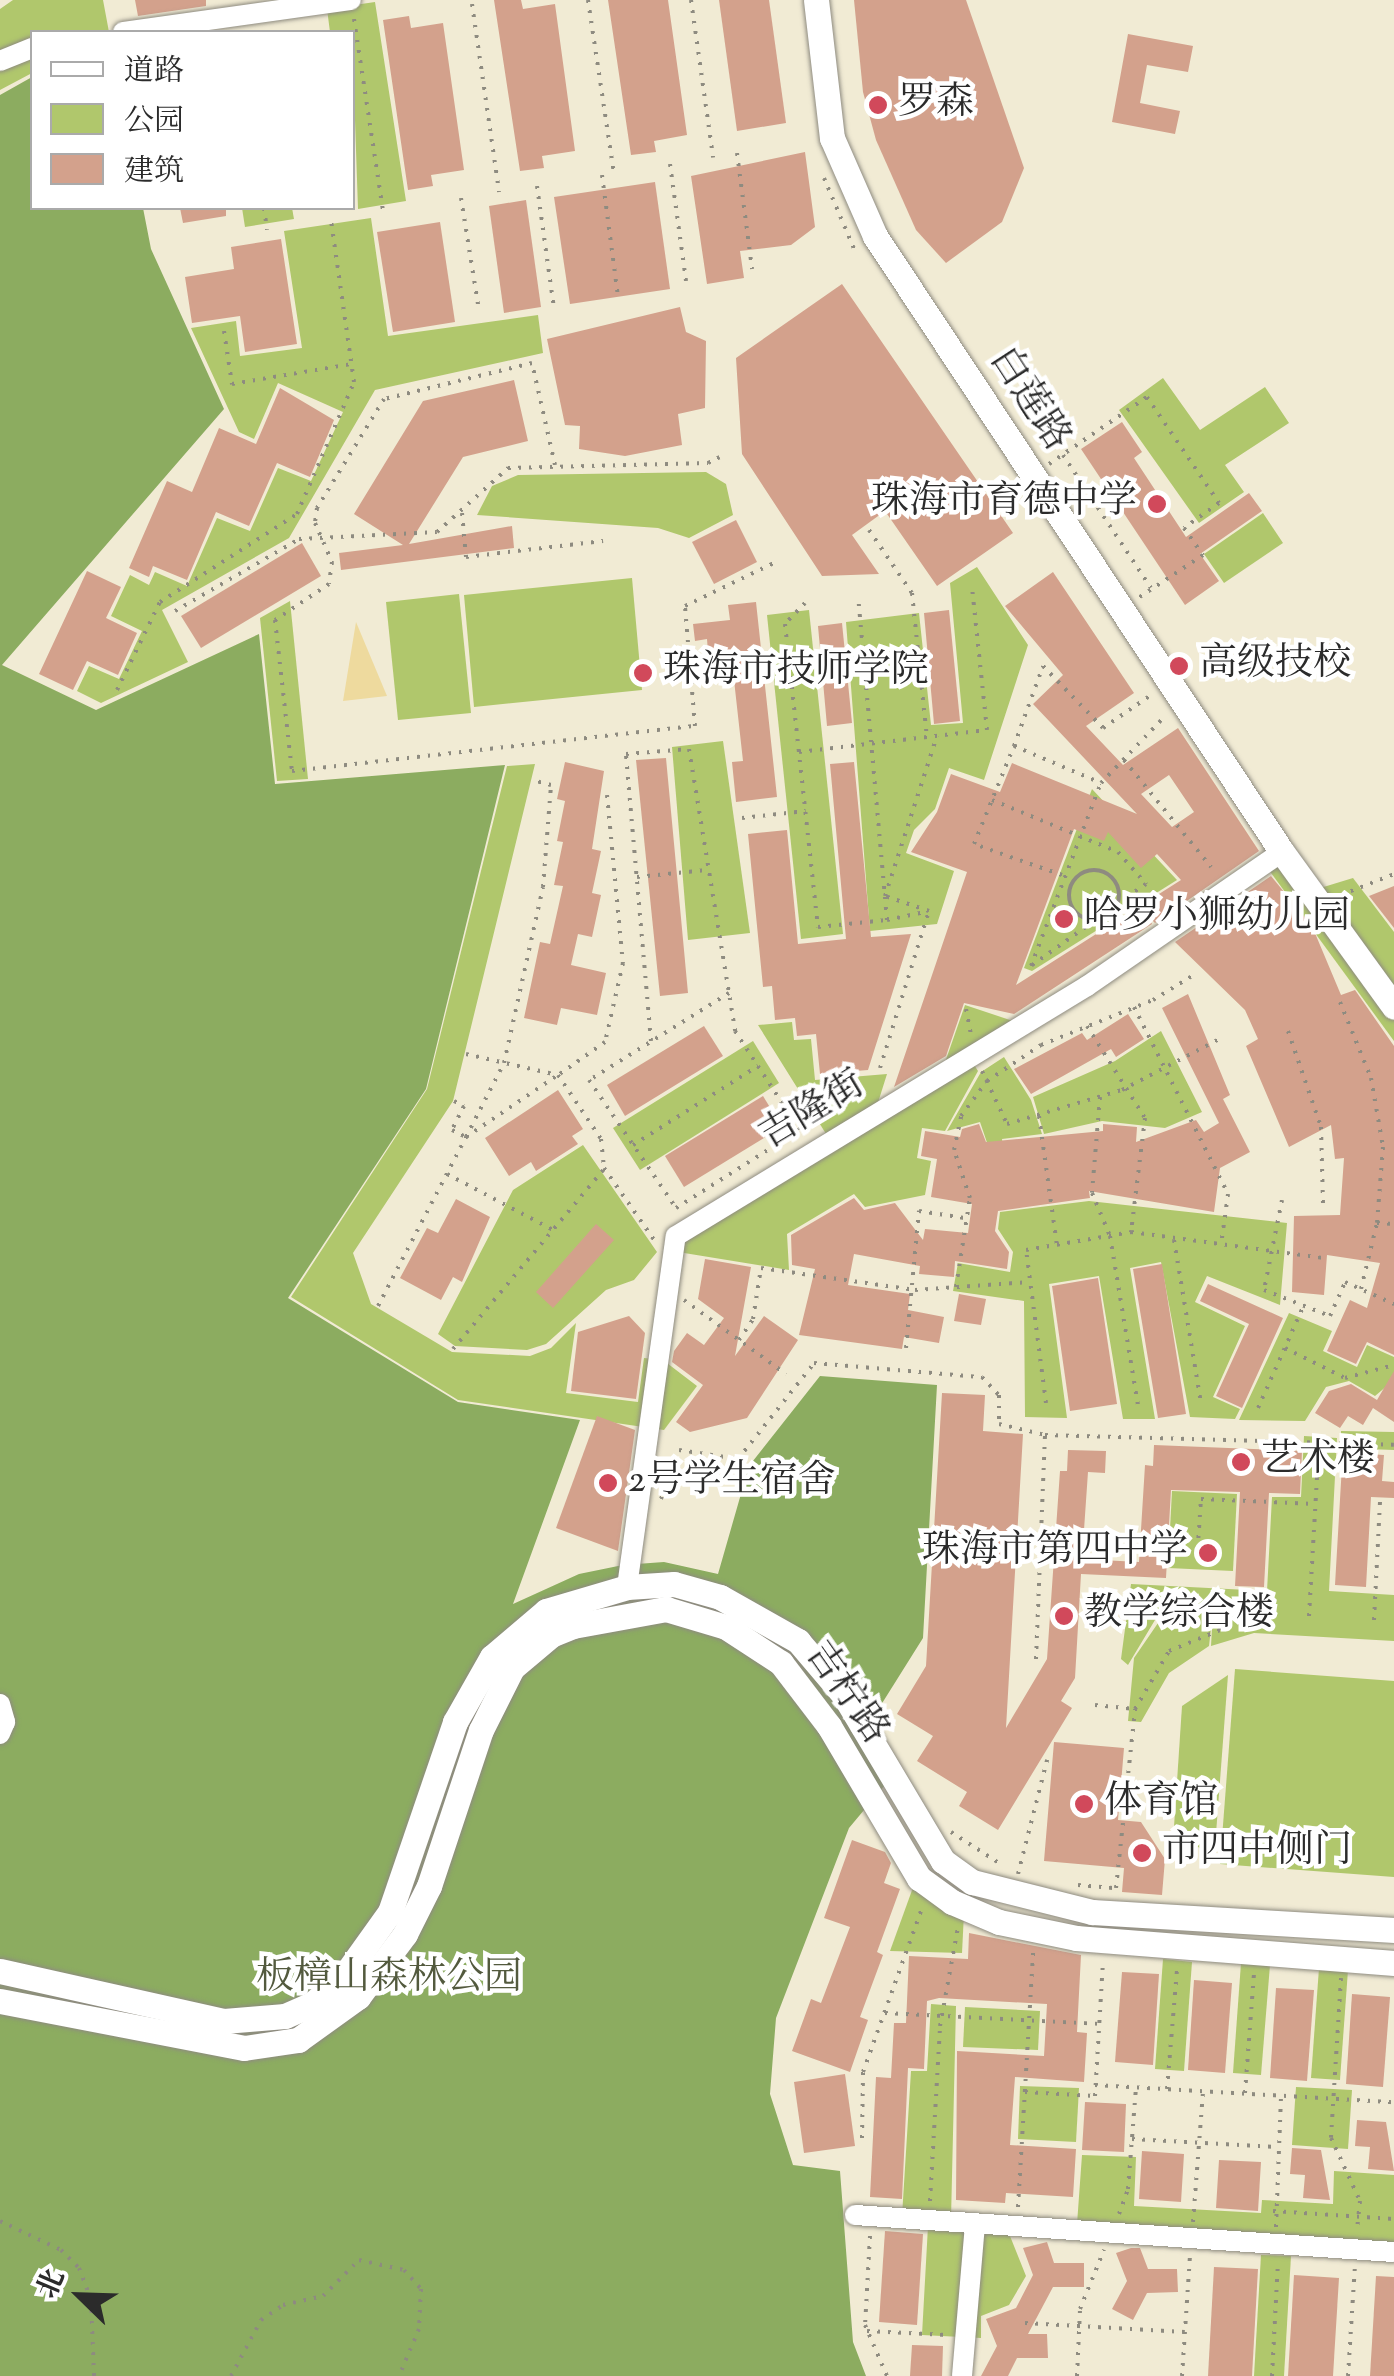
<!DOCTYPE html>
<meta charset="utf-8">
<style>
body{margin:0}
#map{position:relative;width:1394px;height:2376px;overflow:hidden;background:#f1ebd4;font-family:"Sorts Mill Goudy","Noto Serif SC",serif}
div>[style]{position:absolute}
.green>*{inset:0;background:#b0c76c}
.forest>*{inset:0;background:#8cac60}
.sand>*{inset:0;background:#eeda9e}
.building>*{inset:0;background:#d3a18c}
.path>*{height:4px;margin-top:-2px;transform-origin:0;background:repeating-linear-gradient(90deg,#8e8b80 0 2.5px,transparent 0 10.5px)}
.path>.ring{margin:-2px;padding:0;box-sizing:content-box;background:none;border:4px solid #8e8b80;border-radius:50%}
.roads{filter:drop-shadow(0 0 2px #8e8b80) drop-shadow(0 0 2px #8e8b80)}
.minor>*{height:20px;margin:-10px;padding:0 10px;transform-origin:10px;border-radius:10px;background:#fff}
.major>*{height:25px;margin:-12.5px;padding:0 12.5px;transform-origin:12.5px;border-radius:12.5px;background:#fff}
.dots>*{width:28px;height:28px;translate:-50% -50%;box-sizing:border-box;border:5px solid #fff;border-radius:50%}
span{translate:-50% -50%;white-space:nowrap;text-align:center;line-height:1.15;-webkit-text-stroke:9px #fff;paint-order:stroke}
.poi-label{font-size:38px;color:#2b2b2b}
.left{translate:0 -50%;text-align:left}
.right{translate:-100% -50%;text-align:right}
.street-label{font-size:38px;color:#2b2b2b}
.park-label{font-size:38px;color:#535a3e}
.legend{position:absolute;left:30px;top:30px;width:325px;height:180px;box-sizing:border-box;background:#fff;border:2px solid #aaa;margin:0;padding:12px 18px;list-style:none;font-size:30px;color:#2b2b2b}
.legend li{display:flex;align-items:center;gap:20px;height:50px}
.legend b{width:50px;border:2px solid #aaa}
.north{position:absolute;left:30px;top:2246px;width:100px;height:100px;-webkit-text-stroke:8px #fff;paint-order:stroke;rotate:293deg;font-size:28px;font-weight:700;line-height:40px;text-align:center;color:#2b2b2b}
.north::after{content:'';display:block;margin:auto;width:35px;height:45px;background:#2b2b2b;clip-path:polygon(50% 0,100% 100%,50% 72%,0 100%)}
</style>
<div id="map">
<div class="green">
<i style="clip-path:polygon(13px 0,103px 0,109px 32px,32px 32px,32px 73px,0 90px,0 9px)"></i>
<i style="clip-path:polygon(375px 2px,406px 201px,358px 209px,352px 32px,330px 32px,327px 9px)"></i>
<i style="clip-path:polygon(242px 208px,292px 208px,294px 219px,245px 227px)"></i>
<i style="clip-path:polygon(371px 218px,388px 336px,538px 315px,543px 353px,375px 390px,289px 538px,162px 610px,188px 662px,101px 703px,77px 691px,89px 666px,119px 679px,142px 631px,111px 616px,130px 575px,149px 585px,155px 572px,187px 586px,217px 518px,250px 531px,278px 468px,311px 481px,343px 412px,278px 383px,254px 439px,239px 432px,191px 328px,236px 321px,240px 356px,302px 348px,284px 231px)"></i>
<i style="clip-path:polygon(1163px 378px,1200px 430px,1265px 387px,1289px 423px,1225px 465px,1244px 492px,1199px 523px,1119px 410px)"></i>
<i style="clip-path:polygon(706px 472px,726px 484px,733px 515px,689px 538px,658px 528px,477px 515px,492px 486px,518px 475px)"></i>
<i style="clip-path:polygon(1263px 513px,1283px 543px,1224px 583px,1204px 554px)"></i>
<i style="clip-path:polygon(977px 567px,1028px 645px,984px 780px,949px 768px,935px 809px,914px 830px,906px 853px,954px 871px,937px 924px,870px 931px,846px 622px,919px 613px,931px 725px,963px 723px,950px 583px)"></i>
<i style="clip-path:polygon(632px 578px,642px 690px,474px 707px,464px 595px)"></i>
<i style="clip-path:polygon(459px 594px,471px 713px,398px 720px,386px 602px)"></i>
<i style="clip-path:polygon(290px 601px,308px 779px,277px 781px,260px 618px)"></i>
<i style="clip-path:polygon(809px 610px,843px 934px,801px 939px,767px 615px)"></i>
<i style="clip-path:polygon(723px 741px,750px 933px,688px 940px,672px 747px)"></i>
<i style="clip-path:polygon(535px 764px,453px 1101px,353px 1253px,371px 1304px,452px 1352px,530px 1356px,551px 1348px,576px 1323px,566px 1393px,638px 1402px,644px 1358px,663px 1360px,697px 1386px,664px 1430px,458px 1400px,291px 1297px,427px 1089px,507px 766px)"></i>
<i style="clip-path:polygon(1092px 789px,1177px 880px,1032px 971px,1024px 968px)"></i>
<i style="clip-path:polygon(1282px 856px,1394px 1010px,1394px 1041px,1266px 866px)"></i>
<i style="clip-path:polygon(1353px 878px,1394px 932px,1394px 994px,1317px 889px)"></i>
<i style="clip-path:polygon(965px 1005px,1019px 1023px,942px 1071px)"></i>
<i style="clip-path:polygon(792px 1022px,794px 1040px,811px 1039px,815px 1080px,887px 1074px,876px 1109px,828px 1137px,758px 1025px)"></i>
<i style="clip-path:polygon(1161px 1031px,1202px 1112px,1165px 1128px,1102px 1121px,1044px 1134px,1033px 1097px,1115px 1061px)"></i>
<i style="clip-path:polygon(753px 1041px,779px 1083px,640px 1170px,613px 1128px)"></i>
<i style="clip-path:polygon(1004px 1057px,1031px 1100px,1042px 1134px,1002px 1139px,1006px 1170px,997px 1172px,980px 1122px,947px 1131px,981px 1072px)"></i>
<i style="clip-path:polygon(971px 1060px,978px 1071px,945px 1131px,922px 1128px,917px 1158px,931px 1161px,925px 1195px,865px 1207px,854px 1194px,787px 1234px,789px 1270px,678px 1252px,680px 1238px)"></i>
<i style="clip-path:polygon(583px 1145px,657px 1252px,634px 1280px,606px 1290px,546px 1344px,527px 1350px,455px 1346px,438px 1334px,513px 1190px)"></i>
<i style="clip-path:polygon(1089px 1201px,1287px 1223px,1280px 1305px,1207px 1276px,1195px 1302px,1245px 1326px,1213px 1397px,1240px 1409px,1235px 1419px,1190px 1417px,1161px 1262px,1130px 1268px,1155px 1419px,1123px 1419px,1099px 1276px,1049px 1284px,1067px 1418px,1025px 1417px,1024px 1301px,953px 1291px,958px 1263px,1010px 1272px,1013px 1252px,998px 1229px,1000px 1212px)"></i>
<i style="clip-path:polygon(1289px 1313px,1332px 1331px,1323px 1351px,1357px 1367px,1367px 1345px,1394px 1357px,1394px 1380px,1375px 1396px,1349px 1381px,1326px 1387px,1305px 1421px,1239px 1420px)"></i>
<i style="clip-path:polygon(1341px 1431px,1394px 1432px,1394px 1450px,1341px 1448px)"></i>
<i style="clip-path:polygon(1304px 1436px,1337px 1438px,1329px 1591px,1394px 1595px,1394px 1641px,1254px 1633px,1211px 1646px,1213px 1611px,1209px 1646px,1169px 1673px,1141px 1722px,1128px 1721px,1134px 1658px,1158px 1623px,1184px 1610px,1155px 1620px,1128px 1665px,1121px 1659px,1131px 1584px,1267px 1591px,1272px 1497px,1301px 1497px)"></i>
<i style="clip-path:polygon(1172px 1491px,1237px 1494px,1233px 1571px,1168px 1568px)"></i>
<i style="clip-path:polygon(1235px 1669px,1394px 1681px,1394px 1877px,1220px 1864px)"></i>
<i style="clip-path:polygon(1228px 1675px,1214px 1860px,1174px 1827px,1182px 1706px)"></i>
<i style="clip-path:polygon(915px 1882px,964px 1913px,962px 1953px,890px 1951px)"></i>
<i style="clip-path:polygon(1163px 1959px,1192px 1962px,1184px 2071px,1155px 2069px)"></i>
<i style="clip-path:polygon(1241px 1963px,1270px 1965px,1261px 2075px,1233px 2073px)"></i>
<i style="clip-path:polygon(1319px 1968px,1348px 1970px,1340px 2080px,1311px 2078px)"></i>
<i style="clip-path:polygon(931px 2004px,956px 2006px,951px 2219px,902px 2216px,911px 2071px,927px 2071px)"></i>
<i style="clip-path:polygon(965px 2007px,1040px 2011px,1038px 2050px,963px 2047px)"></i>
<i style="clip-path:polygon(1020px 2086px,1079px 2088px,1076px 2142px,1018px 2139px)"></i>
<i style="clip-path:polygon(1296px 2087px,1352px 2090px,1348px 2149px,1292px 2145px)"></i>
<i style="clip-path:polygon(1082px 2155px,1136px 2157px,1134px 2206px,1261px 2213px,1262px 2200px,1333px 2204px,1334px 2171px,1394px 2175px,1394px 2245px,1077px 2224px)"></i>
<i style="clip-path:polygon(928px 2226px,1008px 2231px,1026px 2276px,1009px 2305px,981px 2316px,981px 2338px,922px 2335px)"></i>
<i style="clip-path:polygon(1261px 2255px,1291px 2256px,1284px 2376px,1254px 2376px)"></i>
</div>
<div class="forest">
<i style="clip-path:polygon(32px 77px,32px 208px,143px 208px,151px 249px,224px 409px,2px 665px,96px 710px,259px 634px,275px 784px,505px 765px,426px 1089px,288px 1298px,458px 1402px,580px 1420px,513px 1604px,579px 1574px,623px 1565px,664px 1562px,718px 1574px,749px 1466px,820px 1376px,937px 1385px,923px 1638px,864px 1732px,890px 1779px,849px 1828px,776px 2018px,770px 2094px,793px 2165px,840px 2171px,853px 2342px,866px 2376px,0 2376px,0 95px)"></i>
</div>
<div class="sand">
<i style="clip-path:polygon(356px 622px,387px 696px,343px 701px)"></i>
</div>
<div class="building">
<i style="clip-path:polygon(135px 0,206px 0,206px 6px,138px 16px)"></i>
<i style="clip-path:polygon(494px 0,521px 0,523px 9px,555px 4px,575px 151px,542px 156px,544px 168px,520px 171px)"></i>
<i style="clip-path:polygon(608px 0,668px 0,687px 135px,654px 141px,656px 152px,631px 155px)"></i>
<i style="clip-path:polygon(719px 0,769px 0,786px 123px,737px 131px)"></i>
<i style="clip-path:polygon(854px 0,966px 0,1024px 168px,1002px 222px,946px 263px,916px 230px,876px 140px,863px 92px)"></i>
<i style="clip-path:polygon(409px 16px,411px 28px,443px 23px,464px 170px,431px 175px,433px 186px,408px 190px,383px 20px)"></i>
<i style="clip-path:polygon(1128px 34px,1193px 46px,1188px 72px,1147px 65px,1140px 103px,1180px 111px,1175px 134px,1112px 122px)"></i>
<i style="clip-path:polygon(805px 152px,815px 227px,791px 245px,740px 251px,744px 278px,707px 284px,691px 176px)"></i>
<i style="clip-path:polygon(655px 182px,670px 289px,570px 304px,554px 197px)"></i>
<i style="clip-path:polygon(526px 200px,541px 307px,504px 313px,489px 206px)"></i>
<i style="clip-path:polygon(180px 208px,226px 208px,226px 216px,183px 223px)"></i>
<i style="clip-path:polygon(440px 222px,455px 322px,393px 332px,377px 232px)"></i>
<i style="clip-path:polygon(281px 239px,297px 344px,245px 352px,240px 316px,192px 323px,185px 277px,234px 269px,231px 247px)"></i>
<i style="clip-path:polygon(842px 284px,1013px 533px,937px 586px,885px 511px,852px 535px,879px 574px,822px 576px,742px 454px,736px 358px)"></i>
<i style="clip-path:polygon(680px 307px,686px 332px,706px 341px,705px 408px,678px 414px,682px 445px,625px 456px,579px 449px,580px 426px,565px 425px,547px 339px)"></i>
<i style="clip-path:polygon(514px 380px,528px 441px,463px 457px,409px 544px,512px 526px,514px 548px,341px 570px,339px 553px,403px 545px,354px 514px,423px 401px)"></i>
<i style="clip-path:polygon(280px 388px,334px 420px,310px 477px,277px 463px,249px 526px,216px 512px,187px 580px,153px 566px,149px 577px,129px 568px,167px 481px,192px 492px,219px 428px,256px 444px)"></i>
<i style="clip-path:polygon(1122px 422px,1142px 452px,1134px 458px,1186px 537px,1249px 493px,1262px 511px,1200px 554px,1219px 581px,1185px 605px,1081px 449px)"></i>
<i style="clip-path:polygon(736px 520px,757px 562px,714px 584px,692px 542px)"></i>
<i style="clip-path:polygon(302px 543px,321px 576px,201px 648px,181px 616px)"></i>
<i style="clip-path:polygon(87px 571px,121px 587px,106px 618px,137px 633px,118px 675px,87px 661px,73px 690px,39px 674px)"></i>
<i style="clip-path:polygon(evenodd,1053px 572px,1134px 693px,1086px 726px,1123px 765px,1178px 728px,1259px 851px,1155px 923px,1148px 916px,1152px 924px,1014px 1014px,964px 1003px,946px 1056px,894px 1087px,967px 872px,911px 852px,937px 812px,951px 774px,1000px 792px,1012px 763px,1137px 814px,1033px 704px,1063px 675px,1005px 606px,1053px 572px,1169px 775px,1194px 812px,1172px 827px,1141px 794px,1169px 775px,1053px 572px,1074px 829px,1104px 841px,1108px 832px,1141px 868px,1157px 854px,1181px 880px,1016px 985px,1074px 829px)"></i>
<i style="clip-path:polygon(756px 602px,777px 797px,736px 802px,732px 762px,743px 761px,732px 662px,709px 665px,707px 639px,695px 641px,693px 624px,730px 620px,728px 605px)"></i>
<i style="clip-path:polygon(949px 610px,960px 721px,934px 724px,924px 613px)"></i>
<i style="clip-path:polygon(842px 623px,852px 723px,827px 726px,818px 626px)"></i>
<i style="clip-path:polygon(666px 758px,688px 993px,660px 996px,636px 760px)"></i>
<i style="clip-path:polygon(565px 762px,604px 771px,592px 849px,601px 851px,592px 893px,601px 895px,592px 937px,578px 934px,571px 965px,606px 973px,597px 1015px,561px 1008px,557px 1025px,524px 1018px,540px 942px,550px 944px,563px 886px,554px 885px,563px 842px,557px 841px,565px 801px,557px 799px)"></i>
<i style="clip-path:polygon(854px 762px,871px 937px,911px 934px,868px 1070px,820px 1074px,816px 1034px,797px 1036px,795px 1018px,775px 1020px,772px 986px,763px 987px,748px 834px,787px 830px,798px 944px,846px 939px,830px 764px)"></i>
<i style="clip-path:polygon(1271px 876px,1312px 926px,1341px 995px,1355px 990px,1394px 1046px,1394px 1355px,1367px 1342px,1356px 1364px,1327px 1351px,1350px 1300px,1367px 1308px,1380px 1263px,1327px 1255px,1324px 1295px,1292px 1292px,1294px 1216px,1340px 1215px,1344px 1158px,1335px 1159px,1331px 1125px,1289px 1147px,1246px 1046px,1258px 1039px,1245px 1010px,1175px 942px)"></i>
<i style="clip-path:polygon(1394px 886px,1394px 928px,1369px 896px)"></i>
<i style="clip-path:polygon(1188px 994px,1230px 1095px,1223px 1099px,1250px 1152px,1220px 1168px,1214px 1212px,1089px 1191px,1090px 1198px,998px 1211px,995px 1231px,1009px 1252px,1007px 1269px,955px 1261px,954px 1277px,919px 1274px,920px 1266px,854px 1254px,848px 1285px,910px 1294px,908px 1310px,944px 1317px,939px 1343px,904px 1337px,902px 1349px,799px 1335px,815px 1269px,792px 1265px,791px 1235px,854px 1198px,864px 1210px,895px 1203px,923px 1240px,925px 1229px,968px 1233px,972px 1204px,931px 1197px,937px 1159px,921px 1156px,925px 1131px,960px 1137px,962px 1129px,979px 1124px,986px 1142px,1103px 1131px,1103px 1124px,1137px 1127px,1136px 1142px,1196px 1120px,1204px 1132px,1219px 1123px,1162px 1008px)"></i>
<i style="clip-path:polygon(1128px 1014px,1144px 1039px,1116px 1057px,1111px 1049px,1031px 1094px,1014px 1069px,1082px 1033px,1087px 1040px)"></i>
<i style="clip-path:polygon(704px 1026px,723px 1056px,625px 1116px,607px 1085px)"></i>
<i style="clip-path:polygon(558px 1090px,583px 1129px,572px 1136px,578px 1144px,536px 1171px,531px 1162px,509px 1176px,485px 1138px)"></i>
<i style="clip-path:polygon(763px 1096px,782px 1127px,684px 1187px,665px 1156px)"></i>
<i style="clip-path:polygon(456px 1199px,490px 1217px,462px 1282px,453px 1277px,441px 1300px,400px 1278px,427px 1228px,438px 1233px)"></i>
<i style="clip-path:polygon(596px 1224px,614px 1240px,553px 1308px,536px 1292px)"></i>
<i style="clip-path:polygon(705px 1259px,751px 1267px,735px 1356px,764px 1316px,798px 1340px,747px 1418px,690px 1432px,676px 1422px,703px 1385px,672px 1362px,674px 1351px,687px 1333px,704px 1345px,724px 1318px,698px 1299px)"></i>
<i style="clip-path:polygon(1162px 1264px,1186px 1414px,1158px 1418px,1133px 1269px)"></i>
<i style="clip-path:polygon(1098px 1278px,1117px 1404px,1070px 1411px,1052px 1286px)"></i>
<i style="clip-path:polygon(1208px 1284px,1283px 1318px,1242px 1408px,1216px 1396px,1249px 1324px,1200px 1301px)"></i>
<i style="clip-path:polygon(959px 1294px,986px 1299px,981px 1325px,954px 1321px)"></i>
<i style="clip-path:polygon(629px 1316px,645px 1333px,636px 1399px,571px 1391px,578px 1332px)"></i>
<i style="clip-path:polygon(1394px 1371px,1394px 1422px,1373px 1408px,1363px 1425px,1348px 1416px,1340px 1428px,1315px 1413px,1329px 1391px,1351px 1384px,1377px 1400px)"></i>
<i style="clip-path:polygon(942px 1393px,985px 1395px,983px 1431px,1023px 1434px,1006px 1728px,1047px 1659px,1060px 1471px,1067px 1471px,1068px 1450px,1106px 1451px,1105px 1473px,1088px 1472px,1082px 1559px,1139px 1562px,1145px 1465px,1153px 1466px,1154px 1445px,1302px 1451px,1300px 1494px,1269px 1493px,1264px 1587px,1235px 1586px,1240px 1492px,1171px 1490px,1166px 1578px,1081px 1574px,1075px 1678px,1061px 1701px,1072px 1708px,998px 1830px,959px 1806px,967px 1792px,917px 1761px,933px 1736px,897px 1714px,926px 1666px)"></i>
<i style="clip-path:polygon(597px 1416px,635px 1430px,618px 1551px,556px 1528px)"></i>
<i style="clip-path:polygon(1369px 1454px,1384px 1455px,1382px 1481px,1394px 1482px,1394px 1498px,1371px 1497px,1366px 1587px,1335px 1585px,1342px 1465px,1368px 1466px)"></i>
<i style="clip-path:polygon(1054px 1742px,1124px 1748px,1118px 1820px,1141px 1822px,1165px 1859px,1162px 1895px,1122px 1892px,1124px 1868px,1044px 1861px)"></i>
<i style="clip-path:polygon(852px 1840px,885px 1852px,891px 1863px,884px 1883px,900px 1889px,877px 1952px,883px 1955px,860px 2017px,868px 2020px,850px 2072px,792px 2051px,811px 1999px,821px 2003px,850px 1927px,824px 1918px)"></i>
<i style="clip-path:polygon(969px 1933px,1081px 1955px,1077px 2032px,1087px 2033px,1084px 2082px,1015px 2077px,1010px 2145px,1076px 2149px,1073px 2197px,1006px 2193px,1005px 2203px,956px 2200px,957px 2051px,1044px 2056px,1047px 2004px,939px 1998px,927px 2001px,924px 2069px,908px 2068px,902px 2199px,870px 2197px,876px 2077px,891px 2078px,894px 2023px,906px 2023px,909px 1956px,968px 1959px)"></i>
<i style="clip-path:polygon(1122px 1972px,1159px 1974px,1153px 2065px,1115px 2062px)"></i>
<i style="clip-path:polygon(1194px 1980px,1232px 1983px,1225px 2073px,1188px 2070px)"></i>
<i style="clip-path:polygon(1276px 1988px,1314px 1990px,1307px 2081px,1270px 2078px)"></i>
<i style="clip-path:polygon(1352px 1994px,1390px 1997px,1383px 2087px,1346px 2084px)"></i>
<i style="clip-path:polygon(845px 2074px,855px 2146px,804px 2153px,794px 2082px)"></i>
<i style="clip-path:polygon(1085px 2102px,1126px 2104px,1124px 2152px,1082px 2150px)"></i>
<i style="clip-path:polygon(1357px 2120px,1386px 2122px,1394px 2171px,1368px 2169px,1370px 2147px,1355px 2146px)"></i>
<i style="clip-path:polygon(1292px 2148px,1321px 2150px,1330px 2200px,1303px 2198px,1305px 2175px,1290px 2174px)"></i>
<i style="clip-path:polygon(1142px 2151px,1184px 2154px,1181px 2202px,1139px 2199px)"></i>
<i style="clip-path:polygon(1219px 2160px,1261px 2162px,1258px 2211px,1216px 2208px)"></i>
<i style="clip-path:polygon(885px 2231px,923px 2234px,917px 2325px,879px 2322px)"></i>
<i style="clip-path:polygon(1047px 2242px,1054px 2263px,1084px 2263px,1084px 2287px,1053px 2287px,1028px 2334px,1047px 2334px,1048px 2358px,1017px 2358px,1008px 2376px,981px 2376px,997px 2346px,986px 2319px,1016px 2308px,1033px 2275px,1023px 2248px)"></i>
<i style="clip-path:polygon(1131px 2248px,1140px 2248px,1148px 2269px,1177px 2269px,1178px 2292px,1147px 2293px,1133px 2320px,1112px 2309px,1127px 2281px,1116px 2253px)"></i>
<i style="clip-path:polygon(1214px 2267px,1258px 2269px,1252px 2376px,1208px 2376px)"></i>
<i style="clip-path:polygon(1294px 2275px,1339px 2278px,1333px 2376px,1288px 2376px)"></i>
<i style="clip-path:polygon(1376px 2276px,1394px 2277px,1394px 2376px,1370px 2376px)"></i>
<i style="clip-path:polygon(912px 2345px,943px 2346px,942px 2376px,910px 2376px)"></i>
</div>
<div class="path">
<i style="left:588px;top:0;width:175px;rotate:81.5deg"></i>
<i style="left:691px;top:0;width:159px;rotate:82deg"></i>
<i style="left:472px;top:4px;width:190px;rotate:81.8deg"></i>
<i style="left:354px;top:19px;width:194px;rotate:81.4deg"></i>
<i style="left:737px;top:153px;width:117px;rotate:82.6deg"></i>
<i style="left:670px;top:164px;width:118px;rotate:82.2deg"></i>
<i style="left:602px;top:175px;width:123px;rotate:82.5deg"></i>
<i style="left:824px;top:178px;width:79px;rotate:67deg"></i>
<i style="left:537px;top:186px;width:123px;rotate:82.1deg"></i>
<i style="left:461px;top:198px;width:114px;rotate:80.9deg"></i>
<i style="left:264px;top:208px;width:22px;rotate:82deg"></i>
<i style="left:224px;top:331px;width:54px;rotate:81.4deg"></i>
<i style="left:232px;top:384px;width:122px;rotate:-9.5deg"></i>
<i style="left:1063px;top:455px;width:159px;rotate:56.5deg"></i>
<i style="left:1049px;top:464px;width:119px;rotate:-34.4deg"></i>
<i style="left:1147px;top:397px;width:128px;rotate:55.8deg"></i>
<i style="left:1219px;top:503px;width:43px;rotate:144.5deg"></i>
<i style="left:1184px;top:528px;width:33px;rotate:55deg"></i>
<i style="left:1203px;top:555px;width:78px;rotate:146.5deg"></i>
<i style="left:555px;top:465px;width:105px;rotate:-102.7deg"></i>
<i style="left:532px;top:363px;width:152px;rotate:166.3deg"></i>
<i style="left:384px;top:399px;width:128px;rotate:121.6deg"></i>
<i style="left:317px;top:508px;width:15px;rotate:98deg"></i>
<i style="left:315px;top:523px;width:43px;rotate:66.4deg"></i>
<i style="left:332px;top:562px;width:22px;rotate:98deg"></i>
<i style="left:329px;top:584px;width:65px;rotate:146.3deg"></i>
<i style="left:275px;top:620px;width:152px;rotate:83.6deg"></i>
<i style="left:292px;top:771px;width:406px;rotate:-6.4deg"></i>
<i style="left:695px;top:726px;width:120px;rotate:-94.8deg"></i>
<i style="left:685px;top:606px;width:99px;rotate:-25.8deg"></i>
<i style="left:462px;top:513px;width:44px;rotate:84.8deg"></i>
<i style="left:466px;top:557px;width:138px;rotate:-6.7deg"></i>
<i style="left:869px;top:530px;width:76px;rotate:55.7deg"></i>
<i style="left:912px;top:593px;width:145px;rotate:84.1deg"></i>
<i style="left:805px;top:603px;width:29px;rotate:134deg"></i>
<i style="left:785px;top:624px;width:305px;rotate:83.8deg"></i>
<i style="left:818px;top:927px;width:69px;rotate:-5.8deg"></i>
<i style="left:887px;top:920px;width:323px;rotate:-95.1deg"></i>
<i style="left:175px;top:611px;width:143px;rotate:-30.1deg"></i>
<i style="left:299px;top:539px;width:138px;rotate:-2.9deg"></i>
<i style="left:437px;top:532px;width:96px;rotate:-42deg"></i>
<i style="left:508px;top:468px;width:200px;rotate:-1.4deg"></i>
<i style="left:708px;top:463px;width:13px;rotate:-27deg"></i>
<i style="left:117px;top:690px;width:98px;rotate:-64deg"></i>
<i style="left:160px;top:602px;width:163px;rotate:-32.7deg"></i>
<i style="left:297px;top:514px;width:144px;rotate:-66.6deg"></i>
<i style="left:354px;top:382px;width:164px;rotate:-98.1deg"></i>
<i style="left:1014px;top:746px;width:85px;rotate:-70.1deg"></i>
<i style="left:1043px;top:666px;width:86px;rotate:45.9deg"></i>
<i style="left:1103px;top:728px;width:58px;rotate:-34.5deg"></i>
<i style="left:799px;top:752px;width:189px;rotate:-6.7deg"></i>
<i style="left:987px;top:730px;width:143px;rotate:-96deg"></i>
<i style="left:1124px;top:760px;width:138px;rotate:50.9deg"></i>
<i style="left:607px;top:795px;width:169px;rotate:84.6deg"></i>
<i style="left:623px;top:963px;width:81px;rotate:102.8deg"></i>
<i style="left:605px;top:1042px;width:57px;rotate:144.9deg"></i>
<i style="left:558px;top:1075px;width:77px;rotate:56.1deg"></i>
<i style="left:601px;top:1139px;width:29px;rotate:84deg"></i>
<i style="left:604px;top:1168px;width:93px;rotate:55.1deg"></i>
<i style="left:992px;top:800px;width:136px;rotate:22.4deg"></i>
<i style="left:1118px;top:852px;width:43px;rotate:48.8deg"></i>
<i style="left:1146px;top:884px;width:32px;rotate:146deg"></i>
<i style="left:742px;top:818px;width:64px;rotate:-6.2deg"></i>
<i class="ring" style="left:1069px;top:870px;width:46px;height:46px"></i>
<i style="left:1062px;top:875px;width:93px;rotate:-160.6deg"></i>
<i style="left:974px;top:844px;width:106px;rotate:-67.8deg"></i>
<i style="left:1014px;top:746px;width:95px;rotate:23deg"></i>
<i style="left:637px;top:877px;width:70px;rotate:-5.7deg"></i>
<i style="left:1341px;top:895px;width:57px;rotate:-21.6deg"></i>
<i style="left:887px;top:920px;width:40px;rotate:-12deg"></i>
<i style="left:1094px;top:921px;width:77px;rotate:144.5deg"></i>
<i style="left:1031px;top:966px;width:196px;rotate:-69.1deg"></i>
<i style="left:1101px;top:783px;width:93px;rotate:-46.3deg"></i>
<i style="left:729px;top:993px;width:165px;rotate:148.1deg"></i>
<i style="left:589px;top:1080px;width:155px;rotate:55.8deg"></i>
<i style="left:676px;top:1208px;width:144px;rotate:-32.3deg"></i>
<i style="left:1340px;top:1002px;width:82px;rotate:67.8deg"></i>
<i style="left:1371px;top:1078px;width:70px;rotate:80.1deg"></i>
<i style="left:1383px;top:1147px;width:76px;rotate:94.5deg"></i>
<i style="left:1134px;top:1007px;width:209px;rotate:63.3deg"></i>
<i style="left:1228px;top:1194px;width:51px;rotate:97.8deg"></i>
<i style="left:966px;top:1009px;width:25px;rotate:79deg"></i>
<i style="left:1087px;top:1026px;width:109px;rotate:57.8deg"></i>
<i style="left:1145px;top:1118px;width:115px;rotate:97deg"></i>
<i style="left:1288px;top:1031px;width:102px;rotate:71deg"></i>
<i style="left:1321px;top:1127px;width:77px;rotate:88.5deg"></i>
<i style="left:651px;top:1041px;width:288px;rotate:-95deg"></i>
<i style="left:626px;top:754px;width:63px;rotate:-4.5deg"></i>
<i style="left:689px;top:749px;width:286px;rotate:80.7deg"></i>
<i style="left:735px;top:1031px;width:124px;rotate:56.8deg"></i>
<i style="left:466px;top:1054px;width:94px;rotate:12.9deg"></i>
<i style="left:880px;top:1068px;width:164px;rotate:-72.7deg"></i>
<i style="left:929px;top:911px;width:46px;rotate:-161.2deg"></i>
<i style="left:885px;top:896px;width:168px;rotate:-72deg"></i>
<i style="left:982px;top:1071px;width:59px;rotate:64.7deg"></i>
<i style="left:1007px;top:1124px;width:120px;rotate:-16.5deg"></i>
<i style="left:1122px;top:1090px;width:112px;rotate:-27.7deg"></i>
<i style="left:1100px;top:1097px;width:96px;rotate:94.8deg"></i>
<i style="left:1092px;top:1193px;width:47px;rotate:67.3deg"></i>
<i style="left:1110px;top:1236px;width:171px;rotate:80.6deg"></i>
<i style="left:454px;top:1101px;width:11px;rotate:27deg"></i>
<i style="left:464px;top:1106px;width:27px;rotate:117deg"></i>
<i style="left:452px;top:1130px;width:16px;rotate:27deg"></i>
<i style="left:466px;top:1137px;width:83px;rotate:-62.8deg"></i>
<i style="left:504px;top:1063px;width:180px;rotate:-77.5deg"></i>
<i style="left:543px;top:887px;width:102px;rotate:-85.5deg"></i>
<i style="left:551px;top:785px;width:20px;rotate:-165deg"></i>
<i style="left:1039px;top:1116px;width:130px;rotate:82.1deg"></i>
<i style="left:633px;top:1145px;width:148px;rotate:-32.3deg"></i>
<i style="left:447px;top:1174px;width:120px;rotate:27.8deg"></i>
<i style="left:1282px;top:1200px;width:92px;rotate:101.3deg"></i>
<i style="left:1264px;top:1290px;width:71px;rotate:21.5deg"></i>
<i style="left:1330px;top:1316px;width:37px;rotate:-66deg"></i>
<i style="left:1345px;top:1282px;width:54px;rotate:24.2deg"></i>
<i style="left:1174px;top:1240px;width:165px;rotate:80.6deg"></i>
<i style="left:956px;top:1287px;width:90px;rotate:-81.1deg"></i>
<i style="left:970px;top:1198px;width:51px;rotate:-108.4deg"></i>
<i style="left:954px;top:1150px;width:35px;rotate:-78deg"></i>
<i style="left:961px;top:1116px;width:44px;rotate:-53.4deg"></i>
<i style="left:987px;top:1081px;width:65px;rotate:-33.7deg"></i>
<i style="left:1041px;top:1045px;width:121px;rotate:-21.9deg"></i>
<i style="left:1153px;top:1000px;width:46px;rotate:-31.6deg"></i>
<i style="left:1361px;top:1289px;width:68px;rotate:-76.4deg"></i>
<i style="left:1377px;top:1223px;width:17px;rotate:3deg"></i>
<i style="left:684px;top:1300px;width:126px;rotate:36deg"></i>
<i style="left:378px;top:1306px;width:191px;rotate:-62.5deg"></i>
<i style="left:466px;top:1137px;width:111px;rotate:-34deg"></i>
<i style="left:739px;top:1340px;width:25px;rotate:-56deg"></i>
<i style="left:753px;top:1319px;width:52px;rotate:-81.1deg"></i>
<i style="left:761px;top:1268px;width:156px;rotate:8.1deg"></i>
<i style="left:915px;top:1290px;width:115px;rotate:-4deg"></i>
<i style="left:906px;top:1348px;width:138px;rotate:-84.6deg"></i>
<i style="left:919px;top:1211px;width:46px;rotate:8.8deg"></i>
<i style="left:1285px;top:1348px;width:67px;rotate:26.6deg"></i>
<i style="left:1345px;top:1378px;width:51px;rotate:-14.9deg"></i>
<i style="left:453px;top:1349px;width:235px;rotate:-50deg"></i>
<i style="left:1046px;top:1403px;width:154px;rotate:-97.4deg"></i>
<i style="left:1026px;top:1250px;width:107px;rotate:-9.7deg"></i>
<i style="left:1131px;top:1232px;width:195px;rotate:7.7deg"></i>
<i style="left:1258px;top:1408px;width:111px;rotate:-66deg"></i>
<i style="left:661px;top:1499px;width:52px;rotate:-69.8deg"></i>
<i style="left:679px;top:1450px;width:60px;rotate:8.7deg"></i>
<i style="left:738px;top:1459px;width:122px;rotate:-51.6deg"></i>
<i style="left:814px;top:1363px;width:169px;rotate:4.8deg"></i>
<i style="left:982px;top:1377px;width:25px;rotate:47deg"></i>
<i style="left:999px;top:1395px;width:29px;rotate:90deg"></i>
<i style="left:999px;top:1424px;width:47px;rotate:13.4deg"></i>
<i style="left:1197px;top:1559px;width:60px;rotate:-86.2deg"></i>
<i style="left:1201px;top:1499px;width:114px;rotate:2.5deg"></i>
<i style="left:1309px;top:1616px;width:173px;rotate:-86.7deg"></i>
<i style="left:1374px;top:1620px;width:119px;rotate:-87.1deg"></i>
<i style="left:1036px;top:1659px;width:224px;rotate:-87.7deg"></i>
<i style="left:1045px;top:1435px;width:349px;rotate:1.6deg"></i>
<i style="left:1095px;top:1705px;width:40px;rotate:5.7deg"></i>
<i style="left:1135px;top:1709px;width:67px;rotate:-59.6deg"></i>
<i style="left:1169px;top:1651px;width:55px;rotate:-22.4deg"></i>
<i style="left:1220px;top:1630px;width:20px;rotate:-87deg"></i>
<i style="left:951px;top:1832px;width:61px;rotate:32.9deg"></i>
<i style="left:1018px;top:1874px;width:118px;rotate:-75.7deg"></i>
<i style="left:1078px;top:1885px;width:38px;rotate:5deg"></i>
<i style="left:1116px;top:1888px;width:180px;rotate:-83.9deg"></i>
<i style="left:1341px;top:1978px;width:160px;rotate:93.6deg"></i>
<i style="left:1331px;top:2138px;width:69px;rotate:65.3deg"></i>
<i style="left:1360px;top:2201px;width:31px;rotate:96deg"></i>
<i style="left:885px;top:2013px;width:215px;rotate:2.9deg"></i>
<i style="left:1095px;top:2085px;width:299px;rotate:3.3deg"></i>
<i style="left:1167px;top:2089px;width:120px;rotate:-85.2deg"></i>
<i style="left:1025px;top:2092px;width:70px;rotate:3.3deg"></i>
<i style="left:1095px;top:2096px;width:135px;rotate:-86.6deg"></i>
<i style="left:1245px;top:2093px;width:120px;rotate:-85.7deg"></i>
<i style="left:862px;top:2138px;width:66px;rotate:-89.1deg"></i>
<i style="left:863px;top:2072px;width:177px;rotate:-70.2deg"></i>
<i style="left:1132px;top:2139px;width:145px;rotate:3.2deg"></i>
<i style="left:930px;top:2201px;width:175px;rotate:-86.7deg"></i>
<i style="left:940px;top:2026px;width:101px;rotate:-79.7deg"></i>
<i style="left:1018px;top:2207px;width:255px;rotate:-86.6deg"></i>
<i style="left:1273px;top:2211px;width:121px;rotate:3.8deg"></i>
<i style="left:1119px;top:2214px;width:27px;rotate:-70deg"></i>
<i style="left:1128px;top:2189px;width:102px;rotate:-85.5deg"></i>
<i style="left:0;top:2221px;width:68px;rotate:25.4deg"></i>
<i style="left:61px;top:2250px;width:25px;rotate:45deg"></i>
<i style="left:79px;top:2268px;width:34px;rotate:69deg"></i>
<i style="left:91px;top:2300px;width:76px;rotate:87.7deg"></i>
<i style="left:1193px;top:2222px;width:131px;rotate:-85.6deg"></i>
<i style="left:1276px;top:2227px;width:130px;rotate:-87.8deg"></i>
<i style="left:870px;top:2236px;width:89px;rotate:93.2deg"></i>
<i style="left:865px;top:2325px;width:56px;rotate:66.7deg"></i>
<i style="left:1025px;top:2323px;width:160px;rotate:3.2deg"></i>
<i style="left:867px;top:2331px;width:80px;rotate:2.9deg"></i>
<i style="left:231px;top:2376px;width:64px;rotate:-61.8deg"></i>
<i style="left:261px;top:2320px;width:27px;rotate:-34deg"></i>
<i style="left:283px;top:2305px;width:41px;rotate:-12.7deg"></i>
<i style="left:323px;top:2296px;width:51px;rotate:-45deg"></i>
<i style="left:359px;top:2260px;width:46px;rotate:12.5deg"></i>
<i style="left:404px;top:2270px;width:25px;rotate:48deg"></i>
<i style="left:421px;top:2289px;width:40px;rotate:92.9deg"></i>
<i style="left:419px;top:2329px;width:51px;rotate:113.1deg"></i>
<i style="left:1077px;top:2376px;width:67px;rotate:-87.4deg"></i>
<i style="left:1080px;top:2309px;width:64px;rotate:-67.9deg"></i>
<i style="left:1182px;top:2376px;width:120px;rotate:-86.2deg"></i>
<i style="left:1272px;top:2376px;width:115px;rotate:-87deg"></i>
<i style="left:1348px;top:2376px;width:110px;rotate:-86.4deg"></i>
</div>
<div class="roads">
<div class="minor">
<i style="left:123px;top:32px;width:230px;rotate:-8deg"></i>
<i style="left:0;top:61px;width:35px;rotate:-22deg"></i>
<i style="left:627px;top:1587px;width:354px;rotate:-82.1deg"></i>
<i style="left:676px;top:1236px;width:481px;rotate:-31.3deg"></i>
<i style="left:1087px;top:986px;width:237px;rotate:-34.5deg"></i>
<i style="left:0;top:1704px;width:19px;rotate:74deg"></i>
<i style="left:5px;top:1722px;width:13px;rotate:113deg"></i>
<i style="left:855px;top:2215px;width:540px;rotate:3.93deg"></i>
<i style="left:962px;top:2376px;width:153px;rotate:-85.1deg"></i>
</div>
<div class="major">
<i style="left:816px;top:0;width:139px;rotate:83.4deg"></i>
<i style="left:832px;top:138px;width:107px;rotate:66.3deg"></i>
<i style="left:875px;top:236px;width:738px;rotate:56.55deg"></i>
<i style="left:1282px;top:852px;width:191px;rotate:54.1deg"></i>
<i style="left:0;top:1971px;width:230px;rotate:12.6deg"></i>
<i style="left:224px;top:2021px;width:61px;rotate:-4.7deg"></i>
<i style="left:285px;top:2016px;width:30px;rotate:-24deg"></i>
<i style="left:312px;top:2004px;width:39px;rotate:-40deg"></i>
<i style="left:342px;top:1979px;width:82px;rotate:-54.4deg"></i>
<i style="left:390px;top:1912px;width:201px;rotate:-71.1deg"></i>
<i style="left:455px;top:1722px;width:75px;rotate:-60.4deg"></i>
<i style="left:492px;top:1657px;width:71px;rotate:-40.4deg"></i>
<i style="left:546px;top:1611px;width:84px;rotate:-16.5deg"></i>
<i style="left:627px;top:1587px;width:47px;rotate:-3.7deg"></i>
<i style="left:674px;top:1584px;width:48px;rotate:15.8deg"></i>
<i style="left:720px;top:1597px;width:90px;rotate:29.4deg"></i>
<i style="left:798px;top:1641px;width:71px;rotate:49.6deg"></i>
<i style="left:844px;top:1695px;width:193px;rotate:59.2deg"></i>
<i style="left:943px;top:1861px;width:36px;rotate:36deg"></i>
<i style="left:972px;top:1882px;width:124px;rotate:14deg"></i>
<i style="left:1092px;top:1912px;width:303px;rotate:3.4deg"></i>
<i style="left:0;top:2001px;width:248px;rotate:10.9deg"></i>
<i style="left:244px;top:2048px;width:55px;rotate:-8.4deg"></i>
<i style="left:298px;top:2040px;width:74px;rotate:-35.6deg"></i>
<i style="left:358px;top:1997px;width:79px;rotate:-53.3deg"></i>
<i style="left:405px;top:1934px;width:54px;rotate:-63.4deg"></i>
<i style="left:429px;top:1886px;width:164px;rotate:-71.6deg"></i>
<i style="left:481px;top:1730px;width:69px;rotate:-63.4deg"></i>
<i style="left:512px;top:1668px;width:51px;rotate:-40.2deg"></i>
<i style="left:551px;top:1635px;width:24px;rotate:-22deg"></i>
<i style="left:573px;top:1626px;width:95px;rotate:-10.4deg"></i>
<i style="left:666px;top:1609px;width:63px;rotate:16.7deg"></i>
<i style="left:726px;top:1627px;width:66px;rotate:33.2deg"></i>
<i style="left:781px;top:1663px;width:79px;rotate:52.7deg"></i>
<i style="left:829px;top:1726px;width:177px;rotate:59.4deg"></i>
<i style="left:919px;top:1878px;width:41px;rotate:36deg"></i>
<i style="left:952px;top:1902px;width:51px;rotate:23.1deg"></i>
<i style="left:999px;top:1922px;width:79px;rotate:11.7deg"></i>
<i style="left:1076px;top:1938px;width:319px;rotate:4.5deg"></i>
</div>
</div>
<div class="dots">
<i style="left:878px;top:105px;background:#d1495b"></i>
<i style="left:1157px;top:504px;background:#d1495b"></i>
<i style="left:1179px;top:666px;background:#d1495b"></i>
<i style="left:643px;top:673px;background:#d1495b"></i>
<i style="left:1064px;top:919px;background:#d1495b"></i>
<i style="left:1241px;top:1462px;background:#d1495b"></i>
<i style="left:608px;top:1483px;background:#d1495b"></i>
<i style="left:1208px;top:1553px;background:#d1495b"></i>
<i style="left:1064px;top:1616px;background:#d1495b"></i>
<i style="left:1084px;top:1804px;background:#d1495b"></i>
<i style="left:1142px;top:1853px;background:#d1495b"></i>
</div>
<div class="poi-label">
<span class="left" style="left:898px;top:105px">罗森</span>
<span class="right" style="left:1137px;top:504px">珠海市育德中学</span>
<span class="left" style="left:1199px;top:666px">高级技校</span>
<span class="left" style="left:663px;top:673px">珠海市技师学院</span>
<span class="left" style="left:1084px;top:919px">哈罗小狮幼儿园</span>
<span class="left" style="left:1261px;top:1462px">艺术楼</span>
<span class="left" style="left:628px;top:1483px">2号学生宿舍</span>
<span class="right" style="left:1188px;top:1553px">珠海市第四中学</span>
<span class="left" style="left:1084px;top:1616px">教学综合楼</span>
<span class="left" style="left:1104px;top:1804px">体育馆</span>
<span class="left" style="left:1162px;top:1853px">市四中侧门</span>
</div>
<div class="street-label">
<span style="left:1028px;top:400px;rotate:57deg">白莲路</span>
<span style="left:813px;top:1112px;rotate:-31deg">吉隆街</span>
<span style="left:845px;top:1694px;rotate:55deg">吉柠路</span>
</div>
<div class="park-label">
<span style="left:389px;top:1980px">板樟山森林公园</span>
</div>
<ul class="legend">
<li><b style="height:12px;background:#fff"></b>道路</li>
<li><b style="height:28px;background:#b0c76c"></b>公园</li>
<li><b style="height:28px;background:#d3a18c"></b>建筑</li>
</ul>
<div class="north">北</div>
</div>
